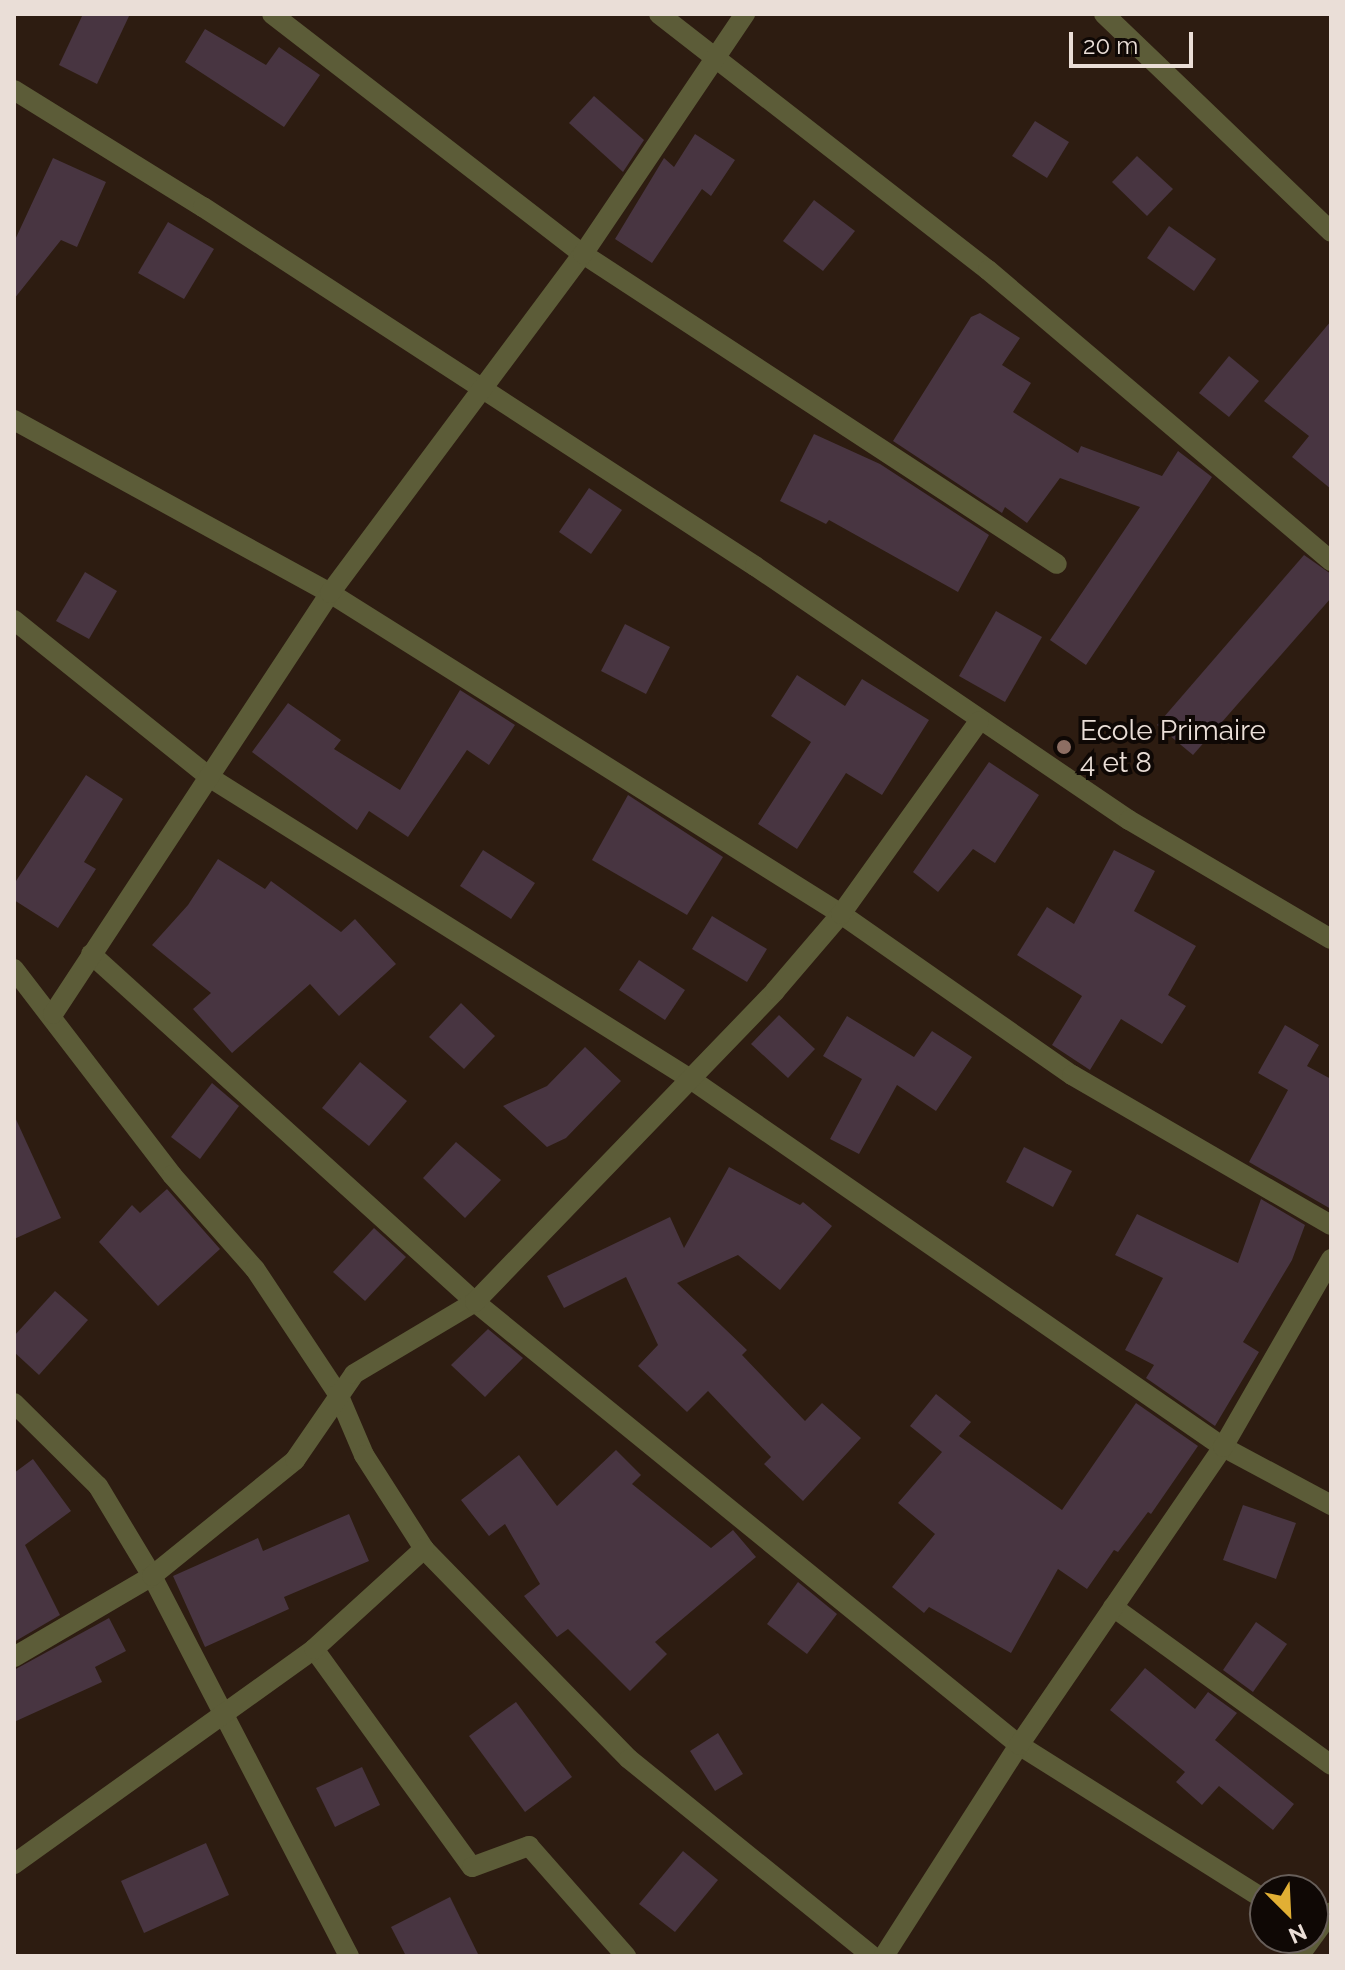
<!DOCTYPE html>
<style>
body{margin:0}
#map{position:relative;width:1345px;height:1970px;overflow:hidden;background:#2d1c11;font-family:Raleway,sans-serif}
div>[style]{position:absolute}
.building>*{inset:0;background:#483541}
.street>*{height:20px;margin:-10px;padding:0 10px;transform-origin:10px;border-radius:10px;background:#5c5c38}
.dots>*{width:22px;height:22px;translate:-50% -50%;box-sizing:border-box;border:4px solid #0f0805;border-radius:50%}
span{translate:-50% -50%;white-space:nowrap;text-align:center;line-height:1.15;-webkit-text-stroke:8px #0f0805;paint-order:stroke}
.poi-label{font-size:28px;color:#eaded7}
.left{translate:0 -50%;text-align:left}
.frame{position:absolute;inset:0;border:16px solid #eaded7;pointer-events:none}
.north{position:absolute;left:1249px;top:1874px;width:80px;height:80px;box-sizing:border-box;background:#0f0805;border:2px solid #675e59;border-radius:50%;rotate:156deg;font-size:22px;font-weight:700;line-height:32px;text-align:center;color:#eaded7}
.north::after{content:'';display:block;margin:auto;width:28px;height:36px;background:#e1af34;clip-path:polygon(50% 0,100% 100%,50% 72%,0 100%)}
.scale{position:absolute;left:1069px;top:32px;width:124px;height:36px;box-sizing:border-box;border:4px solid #eaded7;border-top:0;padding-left:10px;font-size:24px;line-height:28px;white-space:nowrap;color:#eaded7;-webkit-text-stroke:6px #0f0805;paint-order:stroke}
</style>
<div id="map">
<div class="building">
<i style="clip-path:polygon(83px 14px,130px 14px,97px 84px,59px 65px)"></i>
<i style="clip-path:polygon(205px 29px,266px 65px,279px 47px,320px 75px,284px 127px,185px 62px)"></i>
<i style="clip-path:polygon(594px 96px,644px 140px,623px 172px,569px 123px)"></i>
<i style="clip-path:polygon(1035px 121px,1069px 142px,1047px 178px,1012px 156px)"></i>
<i style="clip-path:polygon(695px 134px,735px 160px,711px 196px,702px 189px,652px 263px,615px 239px,664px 158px,674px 167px)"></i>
<i style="clip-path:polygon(1137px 156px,1173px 189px,1147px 216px,1112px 182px)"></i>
<i style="clip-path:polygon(53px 158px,106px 182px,77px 247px,61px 240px,14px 299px,14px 242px)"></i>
<i style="clip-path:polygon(814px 200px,855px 231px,823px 271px,783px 241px)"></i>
<i style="clip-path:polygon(168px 222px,214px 249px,184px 299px,138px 273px)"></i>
<i style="clip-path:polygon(1169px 226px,1216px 259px,1194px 291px,1147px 258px)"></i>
<i style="clip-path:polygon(980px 313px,1020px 338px,1002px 365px,1031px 383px,1013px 412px,1078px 453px,1081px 446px,1162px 476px,1178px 451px,1212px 477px,1086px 665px,1050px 640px,1140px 507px,1060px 478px,1027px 523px,1005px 507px,1002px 513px,893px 441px,971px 317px)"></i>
<i style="clip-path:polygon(1331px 321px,1331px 489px,1292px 457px,1309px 436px,1264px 401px)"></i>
<i style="clip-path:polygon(1229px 356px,1259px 381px,1229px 417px,1199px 393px)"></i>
<i style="clip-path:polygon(814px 434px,880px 464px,989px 535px,958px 592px,829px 520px,826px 524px,780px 501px)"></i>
<i style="clip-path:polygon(589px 488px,622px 510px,591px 554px,559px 532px)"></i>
<i style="clip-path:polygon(1304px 555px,1331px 574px,1331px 598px,1193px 755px,1157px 725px)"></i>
<i style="clip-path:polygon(85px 572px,117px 591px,89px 639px,56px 621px)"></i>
<i style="clip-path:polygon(996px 611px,1042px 637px,1005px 702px,959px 676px)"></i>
<i style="clip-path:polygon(625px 624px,670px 647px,646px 694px,601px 671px)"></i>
<i style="clip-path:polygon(797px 675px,845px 706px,862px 679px,929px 720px,882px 795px,846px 773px,797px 849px,758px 824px,811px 742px,771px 716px)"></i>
<i style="clip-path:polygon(460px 690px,515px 725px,489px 765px,467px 750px,408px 837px,369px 811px,357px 830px,252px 752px,288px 703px,341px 740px,334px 749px,400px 790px)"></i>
<i style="clip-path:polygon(989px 762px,1039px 795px,995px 863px,973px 849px,938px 892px,913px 872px)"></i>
<i style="clip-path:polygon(86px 775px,123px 799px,84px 862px,96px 869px,58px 928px,14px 900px,14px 884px)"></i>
<i style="clip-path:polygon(628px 795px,723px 857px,687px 915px,592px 860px)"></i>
<i style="clip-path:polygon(483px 850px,535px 883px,511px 919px,460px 886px)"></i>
<i style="clip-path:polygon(1114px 850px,1155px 871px,1134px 911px,1196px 946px,1168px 995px,1186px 1006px,1162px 1044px,1121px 1019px,1090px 1070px,1052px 1045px,1082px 996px,1017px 955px,1047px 907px,1074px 924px)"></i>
<i style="clip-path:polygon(218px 859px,265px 889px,271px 881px,341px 932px,355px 919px,396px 964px,339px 1016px,310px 984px,232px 1053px,193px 1009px,211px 993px,152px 945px,188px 905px)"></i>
<i style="clip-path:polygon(712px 916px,767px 949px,747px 982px,692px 949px)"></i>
<i style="clip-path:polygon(639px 960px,685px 990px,665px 1020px,619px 990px)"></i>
<i style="clip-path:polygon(461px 1003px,495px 1036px,464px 1069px,429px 1037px)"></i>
<i style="clip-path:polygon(779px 1015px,815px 1049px,788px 1078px,751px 1044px)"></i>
<i style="clip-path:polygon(847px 1016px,914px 1057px,932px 1031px,972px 1057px,936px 1111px,897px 1085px,859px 1154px,830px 1139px,862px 1079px,823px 1056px)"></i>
<i style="clip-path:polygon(1285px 1025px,1319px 1045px,1307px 1066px,1331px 1079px,1331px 1209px,1249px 1162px,1288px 1090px,1258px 1073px)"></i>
<i style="clip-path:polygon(585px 1047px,621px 1081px,566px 1138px,547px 1147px,503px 1106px,547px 1086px)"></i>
<i style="clip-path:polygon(360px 1062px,407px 1101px,369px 1146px,322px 1108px)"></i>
<i style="clip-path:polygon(212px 1083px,239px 1106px,200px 1159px,171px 1137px)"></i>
<i style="clip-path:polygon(14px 1115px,61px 1218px,14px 1239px)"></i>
<i style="clip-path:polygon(456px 1142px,501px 1180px,465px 1218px,423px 1178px)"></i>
<i style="clip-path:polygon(1024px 1147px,1072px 1171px,1053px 1207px,1006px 1182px)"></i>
<i style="clip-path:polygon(729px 1167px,800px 1205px,803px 1202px,832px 1226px,780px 1290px,738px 1255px,677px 1283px,747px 1350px,742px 1355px,805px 1421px,822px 1403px,861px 1438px,803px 1501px,764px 1464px,771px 1457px,708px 1391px,687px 1412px,638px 1366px,658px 1345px,626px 1277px,564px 1308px,547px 1276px,670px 1217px,684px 1248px)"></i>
<i style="clip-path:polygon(167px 1189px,220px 1249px,158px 1306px,99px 1242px,132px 1205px,140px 1213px)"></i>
<i style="clip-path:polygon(1261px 1199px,1305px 1225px,1292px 1260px,1243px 1342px,1259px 1352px,1215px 1426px,1146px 1378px,1154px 1365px,1125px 1350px,1163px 1278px,1115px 1255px,1137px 1214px,1238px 1263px)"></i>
<i style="clip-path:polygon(374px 1228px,406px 1257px,365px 1301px,333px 1272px)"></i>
<i style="clip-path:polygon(55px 1291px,88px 1320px,39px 1375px,14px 1352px,14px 1336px)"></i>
<i style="clip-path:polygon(488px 1329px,523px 1358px,485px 1397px,451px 1365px)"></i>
<i style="clip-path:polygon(936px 1394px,971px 1422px,959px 1436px,1062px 1510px,1136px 1403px,1198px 1446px,1151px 1514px,1148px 1512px,1118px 1552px,1114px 1550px,1087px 1589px,1058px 1569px,1011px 1653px,929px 1607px,924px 1613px,892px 1587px,935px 1534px,898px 1503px,942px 1452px,910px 1426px)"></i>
<i style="clip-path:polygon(616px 1450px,641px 1475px,632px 1484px,711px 1548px,733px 1530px,756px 1557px,655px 1642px,667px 1654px,630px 1691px,568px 1629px,557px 1637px,524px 1596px,540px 1584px,505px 1524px,489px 1536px,461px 1500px,519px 1455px,557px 1506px)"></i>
<i style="clip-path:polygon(33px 1459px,71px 1511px,25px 1545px,60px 1615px,14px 1642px,14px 1473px)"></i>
<i style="clip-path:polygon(1243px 1505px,1296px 1523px,1276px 1579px,1223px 1560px)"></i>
<i style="clip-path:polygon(349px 1514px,369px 1561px,284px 1597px,289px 1609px,205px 1647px,173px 1576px,258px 1538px,263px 1551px)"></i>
<i style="clip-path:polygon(798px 1582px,837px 1614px,807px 1654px,767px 1624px)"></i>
<i style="clip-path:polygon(109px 1618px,126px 1651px,95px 1667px,102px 1682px,14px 1722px,14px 1670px)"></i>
<i style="clip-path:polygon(1256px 1622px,1287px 1644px,1253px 1692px,1223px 1670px)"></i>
<i style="clip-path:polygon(1145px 1668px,1195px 1709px,1208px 1692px,1237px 1713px,1215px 1740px,1294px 1804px,1273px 1830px,1219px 1786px,1202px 1805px,1176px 1782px,1185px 1772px,1110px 1710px)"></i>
<i style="clip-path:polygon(516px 1702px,572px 1777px,525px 1812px,469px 1736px)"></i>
<i style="clip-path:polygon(718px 1733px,743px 1774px,715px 1791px,690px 1751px)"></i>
<i style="clip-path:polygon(362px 1767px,380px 1805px,335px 1827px,316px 1788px)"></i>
<i style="clip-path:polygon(206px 1843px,229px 1895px,144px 1933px,121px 1881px)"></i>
<i style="clip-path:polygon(683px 1851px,718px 1880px,675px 1932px,639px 1904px)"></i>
<i style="clip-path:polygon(450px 1897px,479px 1956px,406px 1956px,391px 1927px)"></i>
</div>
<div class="street">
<i style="left:272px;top:14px;width:393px;rotate:37.7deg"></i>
<i style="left:583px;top:254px;width:566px;rotate:33.19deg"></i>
<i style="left:659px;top:14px;width:417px;rotate:37.9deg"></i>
<i style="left:988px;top:270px;width:450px;rotate:40.3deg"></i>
<i style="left:1104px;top:14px;width:315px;rotate:43.8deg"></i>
<i style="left:14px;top:90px;width:222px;rotate:31.8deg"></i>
<i style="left:203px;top:207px;width:658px;rotate:33.04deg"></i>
<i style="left:755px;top:566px;width:452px;rotate:34.2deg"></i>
<i style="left:1129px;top:820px;width:234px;rotate:30.5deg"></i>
<i style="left:14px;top:420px;width:360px;rotate:28.7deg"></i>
<i style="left:330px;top:593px;width:603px;rotate:32.14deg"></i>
<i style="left:841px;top:914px;width:282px;rotate:34.9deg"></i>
<i style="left:1072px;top:1075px;width:299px;rotate:30.1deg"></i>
<i style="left:14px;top:620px;width:250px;rotate:38.8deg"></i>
<i style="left:209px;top:777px;width:570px;rotate:32.1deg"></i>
<i style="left:692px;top:1080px;width:645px;rotate:34.65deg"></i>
<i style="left:1223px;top:1447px;width:123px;rotate:28.2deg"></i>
<i style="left:91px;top:954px;width:518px;rotate:42.18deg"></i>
<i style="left:475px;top:1302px;width:702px;rotate:39.16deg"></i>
<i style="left:1019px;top:1745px;width:291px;rotate:32.2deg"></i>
<i style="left:14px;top:969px;width:260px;rotate:52.5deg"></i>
<i style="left:172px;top:1175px;width:125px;rotate:48.6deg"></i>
<i style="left:255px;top:1269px;width:150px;rotate:56.4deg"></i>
<i style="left:338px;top:1394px;width:66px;rotate:66.9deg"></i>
<i style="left:364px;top:1455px;width:112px;rotate:57.4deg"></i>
<i style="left:424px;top:1549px;width:293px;rotate:45.7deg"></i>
<i style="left:629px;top:1759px;width:313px;rotate:39deg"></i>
<i style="left:53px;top:1014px;width:504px;rotate:-56.66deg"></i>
<i style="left:330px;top:593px;width:423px;rotate:-53.3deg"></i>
<i style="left:583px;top:254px;width:290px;rotate:-56deg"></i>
<i style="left:14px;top:1403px;width:118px;rotate:44.7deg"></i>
<i style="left:98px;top:1486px;width:105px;rotate:59deg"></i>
<i style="left:152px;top:1576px;width:428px;rotate:62.6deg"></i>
<i style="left:1113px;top:1607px;width:269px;rotate:35.9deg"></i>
<i style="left:314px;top:1649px;width:269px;rotate:54.1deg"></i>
<i style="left:472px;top:1867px;width:61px;rotate:-20.2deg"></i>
<i style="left:529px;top:1846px;width:147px;rotate:48.6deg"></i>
<i style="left:14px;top:1657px;width:160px;rotate:-30.4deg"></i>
<i style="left:152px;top:1576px;width:184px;rotate:-39deg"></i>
<i style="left:295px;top:1460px;width:104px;rotate:-55.5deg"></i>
<i style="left:354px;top:1374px;width:141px;rotate:-30.8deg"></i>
<i style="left:475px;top:1302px;width:432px;rotate:-46deg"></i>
<i style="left:775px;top:991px;width:101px;rotate:-49.4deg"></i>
<i style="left:841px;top:914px;width:237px;rotate:-54.4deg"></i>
<i style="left:14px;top:1864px;width:369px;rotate:-35.6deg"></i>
<i style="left:314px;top:1649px;width:149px;rotate:-42.3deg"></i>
<i style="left:884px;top:1956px;width:250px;rotate:-57.4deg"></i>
<i style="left:1019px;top:1745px;width:361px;rotate:-55.6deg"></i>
<i style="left:1223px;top:1447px;width:217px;rotate:-60.1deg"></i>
<i style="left:1299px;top:1956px;width:54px;rotate:-54deg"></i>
</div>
<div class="dots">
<i style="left:1064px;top:747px;background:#8d6e63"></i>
</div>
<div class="poi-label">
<span class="left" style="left:1080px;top:747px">Ecole Primaire<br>4 et 8</span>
</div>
<div class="frame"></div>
<div class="north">N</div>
<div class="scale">20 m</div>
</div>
